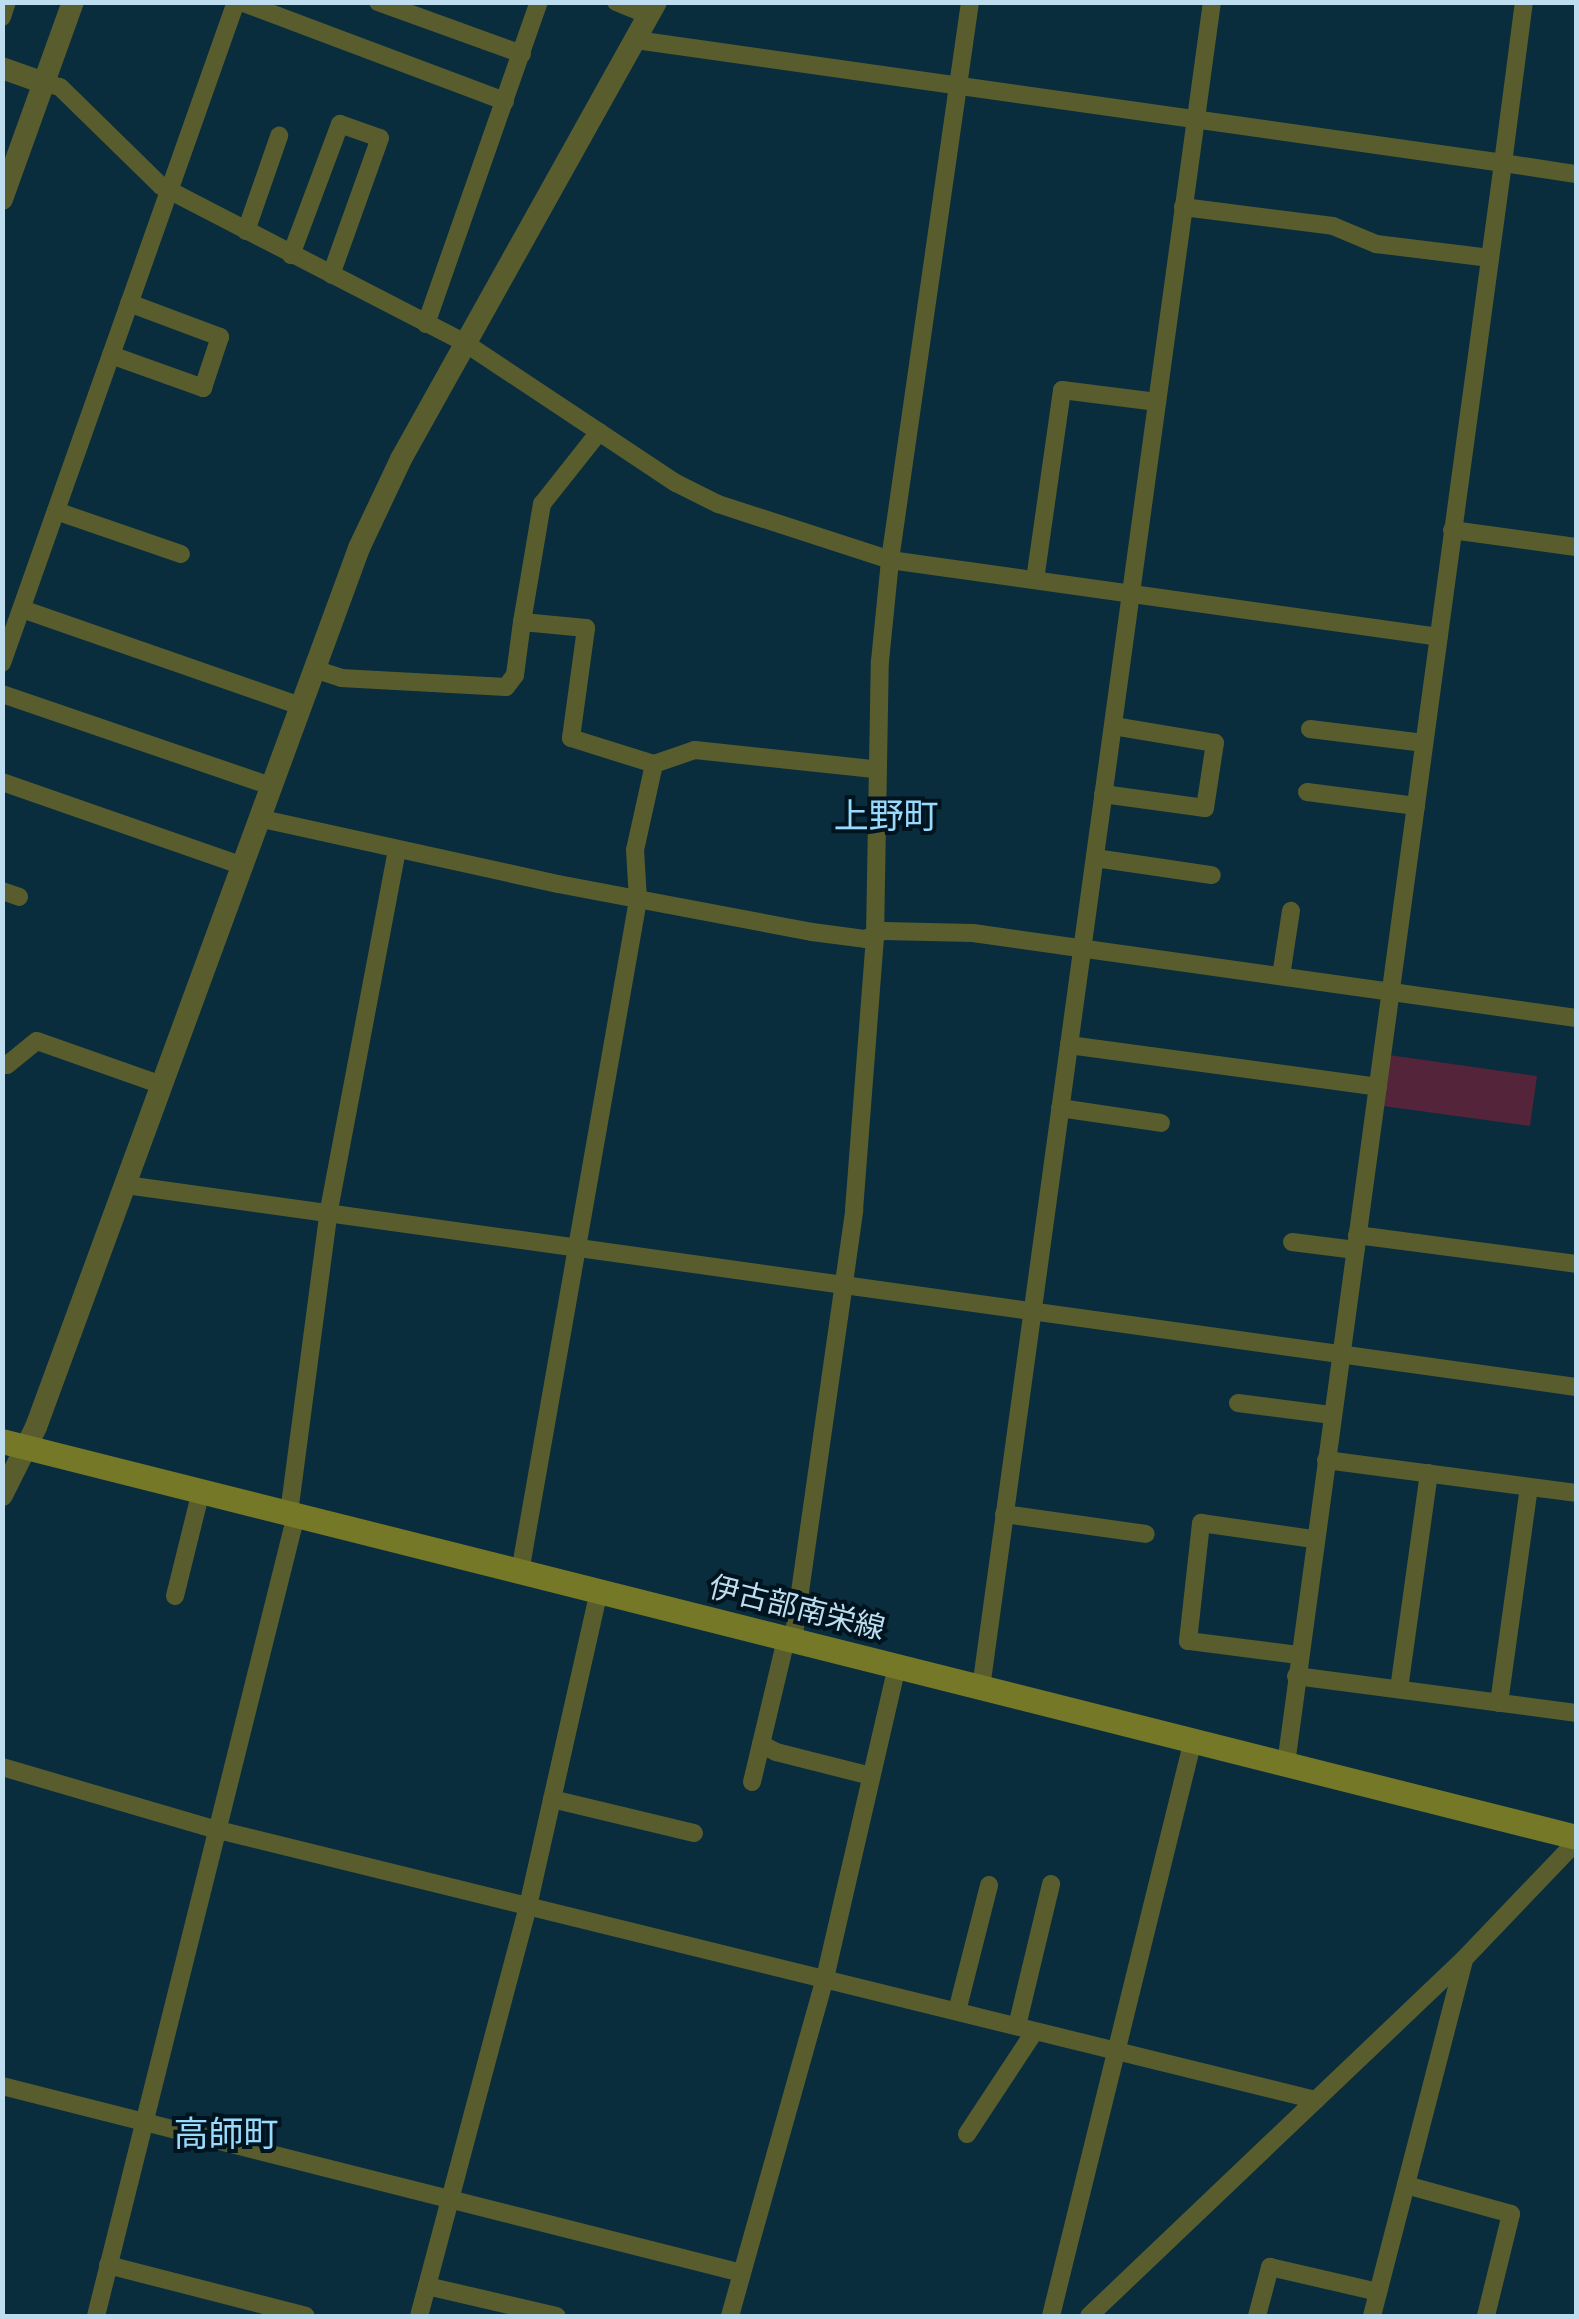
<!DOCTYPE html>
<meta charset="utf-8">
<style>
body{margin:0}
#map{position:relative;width:1579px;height:2319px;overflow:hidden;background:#092d3d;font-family:"DejaVu Sans","Noto Sans JP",sans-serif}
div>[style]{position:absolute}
.green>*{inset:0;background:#53243a}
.minor>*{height:18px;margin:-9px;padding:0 9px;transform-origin:9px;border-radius:9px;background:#595d2d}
.tertiary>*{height:22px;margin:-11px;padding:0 11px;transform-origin:11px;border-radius:11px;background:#595d2d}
.secondary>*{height:25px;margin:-12.5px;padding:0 12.5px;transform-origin:12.5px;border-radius:12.5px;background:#757927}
span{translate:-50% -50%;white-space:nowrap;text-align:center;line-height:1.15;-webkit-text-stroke:8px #001420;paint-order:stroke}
.street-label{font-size:30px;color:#beddef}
.quarter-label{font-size:35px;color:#99dafd}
.frame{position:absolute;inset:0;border:5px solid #beddef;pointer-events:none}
</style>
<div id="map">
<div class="green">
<i style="clip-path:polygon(1389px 1055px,1537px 1076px,1530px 1126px,1383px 1106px)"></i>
</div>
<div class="minor">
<i style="left:241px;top:2px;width:282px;rotate:20.6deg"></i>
<i style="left:378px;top:2px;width:153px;rotate:19.9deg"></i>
<i style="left:616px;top:2px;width:35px;rotate:22deg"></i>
<i style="left:2px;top:17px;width:16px;rotate:-72deg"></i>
<i style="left:636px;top:40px;width:876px;rotate:8.07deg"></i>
<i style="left:1503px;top:163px;width:162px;rotate:-82.6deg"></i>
<i style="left:44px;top:83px;width:16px;rotate:14deg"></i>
<i style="left:60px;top:87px;width:141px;rotate:44.4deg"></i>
<i style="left:161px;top:186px;width:342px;rotate:27.3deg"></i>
<i style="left:465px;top:343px;width:253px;rotate:33.6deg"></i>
<i style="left:676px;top:483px;width:47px;rotate:26.6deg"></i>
<i style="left:718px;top:504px;width:181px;rotate:18deg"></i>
<i style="left:890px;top:560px;width:554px;rotate:7.98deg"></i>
<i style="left:1183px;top:207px;width:151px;rotate:7.2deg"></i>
<i style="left:1333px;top:226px;width:47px;rotate:22.7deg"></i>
<i style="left:1376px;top:244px;width:115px;rotate:7deg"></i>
<i style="left:246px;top:231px;width:101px;rotate:-70.8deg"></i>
<i style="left:291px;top:255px;width:140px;rotate:-69.5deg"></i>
<i style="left:340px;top:124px;width:42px;rotate:19.3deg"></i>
<i style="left:380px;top:138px;width:145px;rotate:109.7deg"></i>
<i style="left:426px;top:324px;width:341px;rotate:-70.7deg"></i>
<i style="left:111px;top:355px;width:98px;rotate:19.7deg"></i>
<i style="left:203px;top:388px;width:54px;rotate:-71.6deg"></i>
<i style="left:220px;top:337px;width:97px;rotate:-159.5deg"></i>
<i style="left:56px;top:511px;width:132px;rotate:19deg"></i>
<i style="left:1452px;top:530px;width:125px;rotate:7.8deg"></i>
<i style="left:1035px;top:580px;width:192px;rotate:-81.9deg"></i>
<i style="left:1062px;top:390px;width:96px;rotate:7.2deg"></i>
<i style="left:22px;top:609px;width:294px;rotate:19.2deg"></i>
<i style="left:2px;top:663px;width:701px;rotate:-70.51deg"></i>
<i style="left:314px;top:669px;width:28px;rotate:18deg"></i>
<i style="left:341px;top:678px;width:165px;rotate:3.1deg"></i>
<i style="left:506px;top:687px;width:15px;rotate:-53deg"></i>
<i style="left:515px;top:675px;width:53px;rotate:-82.5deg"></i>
<i style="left:2px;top:694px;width:283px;rotate:18.9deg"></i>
<i style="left:1310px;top:729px;width:115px;rotate:7deg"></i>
<i style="left:654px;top:764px;width:43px;rotate:-18.9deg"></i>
<i style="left:695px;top:750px;width:180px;rotate:6.1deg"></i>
<i style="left:2px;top:782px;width:253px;rotate:19.2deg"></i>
<i style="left:1307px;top:792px;width:110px;rotate:7.3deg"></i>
<i style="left:1103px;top:794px;width:103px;rotate:7.8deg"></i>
<i style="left:1205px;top:808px;width:66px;rotate:-81.3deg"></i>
<i style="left:1215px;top:743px;width:103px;rotate:-170.5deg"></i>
<i style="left:258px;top:818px;width:307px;rotate:12.4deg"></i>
<i style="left:558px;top:884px;width:258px;rotate:10.7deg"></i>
<i style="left:812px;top:932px;width:53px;rotate:7.5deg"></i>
<i style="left:865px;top:939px;width:21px;rotate:-23deg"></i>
<i style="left:884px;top:931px;width:89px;rotate:1.3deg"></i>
<i style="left:973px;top:933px;width:609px;rotate:8.02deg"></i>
<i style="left:1095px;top:858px;width:118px;rotate:8.3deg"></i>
<i style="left:2px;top:891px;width:18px;rotate:19deg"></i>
<i style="left:1281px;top:976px;width:66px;rotate:-81.3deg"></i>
<i style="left:1069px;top:1045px;width:312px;rotate:7.7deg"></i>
<i style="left:2px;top:1063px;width:5px;rotate:22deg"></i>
<i style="left:7px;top:1065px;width:38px;rotate:-39deg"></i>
<i style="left:37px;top:1041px;width:133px;rotate:19.4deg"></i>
<i style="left:1060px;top:1108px;width:102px;rotate:8.4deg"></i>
<i style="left:126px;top:1185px;width:1464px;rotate:7.93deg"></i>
<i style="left:1357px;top:1235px;width:221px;rotate:7.5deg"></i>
<i style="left:1292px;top:1242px;width:64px;rotate:7.2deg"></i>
<i style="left:1238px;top:1403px;width:95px;rotate:7.3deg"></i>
<i style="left:1326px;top:1460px;width:252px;rotate:7.5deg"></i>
<i style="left:289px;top:1513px;width:301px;rotate:-82.5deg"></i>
<i style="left:328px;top:1215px;width:372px;rotate:-79.3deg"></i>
<i style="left:1004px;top:1514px;width:143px;rotate:8deg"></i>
<i style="left:520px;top:1572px;width:682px;rotate:-80.04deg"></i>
<i style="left:638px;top:900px;width:50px;rotate:-93.4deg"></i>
<i style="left:635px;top:850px;width:88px;rotate:-77.5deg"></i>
<i style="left:654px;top:764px;width:87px;rotate:-162.6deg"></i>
<i style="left:571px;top:738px;width:111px;rotate:-82.2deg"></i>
<i style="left:586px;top:628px;width:64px;rotate:-174.6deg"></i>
<i style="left:522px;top:622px;width:120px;rotate:-80.4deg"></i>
<i style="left:542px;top:504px;width:92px;rotate:-51.6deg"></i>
<i style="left:175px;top:1596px;width:108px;rotate:-76.1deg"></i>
<i style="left:793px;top:1641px;width:435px;rotate:-81.9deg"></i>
<i style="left:854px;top:1210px;width:274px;rotate:-85.6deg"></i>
<i style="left:875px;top:937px;width:276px;rotate:-89deg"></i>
<i style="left:880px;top:661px;width:101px;rotate:-84.3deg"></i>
<i style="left:890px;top:560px;width:564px;rotate:-81.84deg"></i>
<i style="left:1298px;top:1655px;width:111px;rotate:-172.7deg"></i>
<i style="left:1188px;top:1641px;width:119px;rotate:-83.7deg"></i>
<i style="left:1201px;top:1523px;width:114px;rotate:8.1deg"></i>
<i style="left:1296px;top:1676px;width:282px;rotate:7.5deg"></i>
<i style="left:981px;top:1688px;width:1702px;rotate:-82.2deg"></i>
<i style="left:1399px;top:1689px;width:218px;rotate:-82.1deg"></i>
<i style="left:1499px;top:1703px;width:218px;rotate:-82.1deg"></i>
<i style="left:761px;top:1744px;width:17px;rotate:28deg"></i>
<i style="left:776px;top:1752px;width:98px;rotate:14.2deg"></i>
<i style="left:1286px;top:1764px;width:1616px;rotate:-82.28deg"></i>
<i style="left:1503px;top:163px;width:74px;rotate:8.6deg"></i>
<i style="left:2px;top:1767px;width:221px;rotate:16.3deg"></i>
<i style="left:214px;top:1829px;width:1135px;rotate:13.82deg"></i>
<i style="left:752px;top:1782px;width:147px;rotate:-76.6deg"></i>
<i style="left:552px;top:1799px;width:146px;rotate:13.5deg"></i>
<i style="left:957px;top:2011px;width:130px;rotate:-75.7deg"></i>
<i style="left:1017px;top:2026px;width:146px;rotate:-76.5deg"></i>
<i style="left:2px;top:2086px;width:763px;rotate:14.18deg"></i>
<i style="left:967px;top:2134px;width:123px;rotate:-56.6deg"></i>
<i style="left:1406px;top:2185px;width:109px;rotate:15.4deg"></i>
<i style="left:1511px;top:2214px;width:105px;rotate:103.8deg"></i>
<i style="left:108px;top:2265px;width:204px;rotate:14.4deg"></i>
<i style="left:427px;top:2286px;width:133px;rotate:13deg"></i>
<i style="left:96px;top:2316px;width:826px;rotate:-75.98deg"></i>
<i style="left:419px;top:2316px;width:424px;rotate:-75.1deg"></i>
<i style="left:528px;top:1906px;width:322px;rotate:-77.3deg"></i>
<i style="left:730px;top:2316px;width:351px;rotate:-74.3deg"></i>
<i style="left:825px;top:1978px;width:320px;rotate:-77deg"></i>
<i style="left:1051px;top:2316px;width:593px;rotate:-76.15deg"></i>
<i style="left:1089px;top:2316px;width:518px;rotate:-43.59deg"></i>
<i style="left:1464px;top:1959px;width:162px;rotate:-46.3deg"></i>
<i style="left:1257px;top:2316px;width:51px;rotate:-75.1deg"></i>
<i style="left:1270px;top:2267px;width:111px;rotate:13deg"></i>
<i style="left:1372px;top:2316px;width:369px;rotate:-75.5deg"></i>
</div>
<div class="tertiary">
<i style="left:2px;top:68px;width:45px;rotate:19.7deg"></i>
<i style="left:2px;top:199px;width:209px;rotate:-70.2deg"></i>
<i style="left:2px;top:1495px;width:76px;rotate:-63.4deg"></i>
<i style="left:36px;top:1427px;width:936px;rotate:-69.82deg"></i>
<i style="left:359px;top:548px;width:98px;rotate:-64.7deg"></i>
<i style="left:401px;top:459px;width:523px;rotate:-60.84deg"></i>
</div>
<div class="secondary">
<i style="left:2px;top:1441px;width:1623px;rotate:14.12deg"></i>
</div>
<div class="street-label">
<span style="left:797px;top:1608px;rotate:14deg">伊古部南栄線</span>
</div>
<div class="quarter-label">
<span style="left:886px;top:816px">上野町</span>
<span style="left:226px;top:2134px">高師町</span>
</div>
<div class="frame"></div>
</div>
